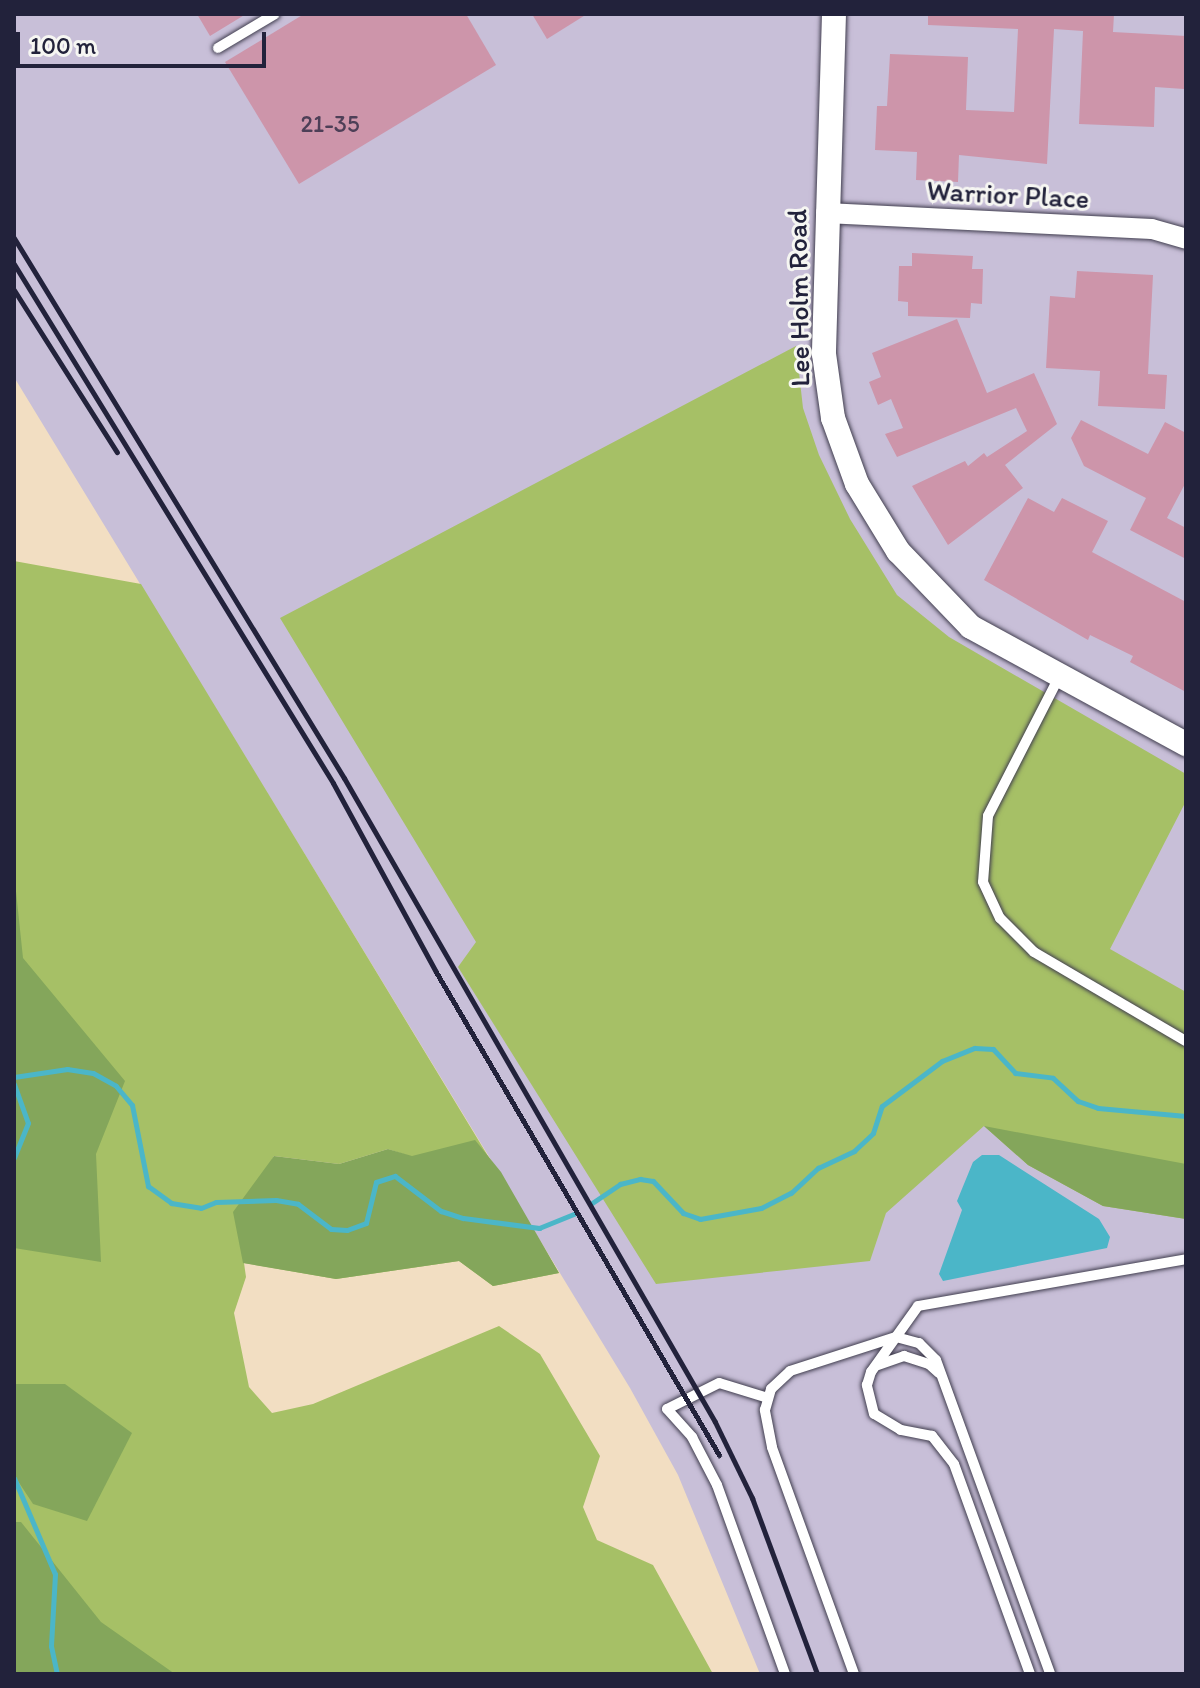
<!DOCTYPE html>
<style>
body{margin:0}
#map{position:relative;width:1200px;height:1688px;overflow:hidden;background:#f2dec2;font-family:Itim,sans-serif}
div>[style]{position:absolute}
.industrial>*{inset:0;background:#c8bfd8}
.green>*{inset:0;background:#a6c066}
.forest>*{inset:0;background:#84a65b}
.water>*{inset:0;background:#4bb6c8}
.stream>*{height:5px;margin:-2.5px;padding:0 2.5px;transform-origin:2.5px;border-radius:2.5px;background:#4bb6c8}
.building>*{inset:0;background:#cd95aa}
.roads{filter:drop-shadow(0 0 2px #413e4f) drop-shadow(0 0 2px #413e4f)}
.service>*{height:10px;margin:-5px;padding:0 5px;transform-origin:5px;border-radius:5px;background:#fff}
.minor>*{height:20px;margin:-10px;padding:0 10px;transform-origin:10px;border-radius:10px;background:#fff}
.tertiary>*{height:24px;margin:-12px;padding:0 12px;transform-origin:12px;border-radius:12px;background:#fff}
.rail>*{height:5px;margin:-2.5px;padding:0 2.5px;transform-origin:2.5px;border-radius:2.5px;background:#22223b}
span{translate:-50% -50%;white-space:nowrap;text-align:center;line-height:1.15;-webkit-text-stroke:6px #f6f6f2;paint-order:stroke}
.number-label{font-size:24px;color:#4d3f57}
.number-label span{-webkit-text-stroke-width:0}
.street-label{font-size:28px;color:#22223b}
.frame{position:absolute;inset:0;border:16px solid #22223b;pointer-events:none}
.scale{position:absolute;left:16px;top:32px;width:250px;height:36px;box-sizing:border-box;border:4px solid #22223b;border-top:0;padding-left:10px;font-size:24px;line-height:28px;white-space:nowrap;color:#22223b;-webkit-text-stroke:6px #f6f6f2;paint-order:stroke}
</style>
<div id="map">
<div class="industrial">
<i style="clip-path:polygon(14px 14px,1186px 14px,1186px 1674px,760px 1674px,678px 1475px,630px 1388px,14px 377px)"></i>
</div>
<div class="green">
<i style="clip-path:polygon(796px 346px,803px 408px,819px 455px,850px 519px,897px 595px,949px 637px,1186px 774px,1186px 801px,1110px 949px,1186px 992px,1186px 1219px,1103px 1206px,1028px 1165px,984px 1126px,886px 1213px,870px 1261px,656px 1284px,458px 967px,476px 942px,280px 618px)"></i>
<i style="clip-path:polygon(evenodd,14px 561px,141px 584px,559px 1273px,493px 1286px,459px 1261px,336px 1279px,244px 1263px,246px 1277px,234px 1313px,249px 1387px,272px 1413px,313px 1404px,499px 1326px,540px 1354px,600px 1456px,583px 1507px,597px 1540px,653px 1565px,713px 1674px,14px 1674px,14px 561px,388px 1149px,409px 1156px,263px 1177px,274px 1156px,339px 1164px,388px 1149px)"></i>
</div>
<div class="forest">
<i style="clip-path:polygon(14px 872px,23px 958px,125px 1081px,96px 1154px,101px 1262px,14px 1248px)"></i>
<i style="clip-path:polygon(984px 1126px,1186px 1164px,1186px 1219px,1103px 1206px,1028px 1165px)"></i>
<i style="clip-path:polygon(475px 1140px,501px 1172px,559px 1273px,493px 1286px,459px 1261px,336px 1279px,243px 1263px,233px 1212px,274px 1156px,339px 1164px,388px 1149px,412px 1156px)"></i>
<i style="clip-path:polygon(14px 1384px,65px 1384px,132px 1433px,87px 1521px,33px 1504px,14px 1475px)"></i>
<i style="clip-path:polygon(14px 1522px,21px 1522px,101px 1622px,175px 1674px,14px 1674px)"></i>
</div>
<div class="water">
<i style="clip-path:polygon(982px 1155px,999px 1155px,1099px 1219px,1110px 1237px,1107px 1248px,943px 1281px,939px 1274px,962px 1210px,957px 1201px,973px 1162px)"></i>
</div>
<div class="stream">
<i style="left:14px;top:1077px;width:54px;rotate:-8.6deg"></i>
<i style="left:67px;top:1069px;width:26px;rotate:9deg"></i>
<i style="left:93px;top:1073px;width:26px;rotate:29deg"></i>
<i style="left:116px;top:1086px;width:25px;rotate:50deg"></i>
<i style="left:132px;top:1105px;width:83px;rotate:78.8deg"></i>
<i style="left:148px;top:1186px;width:29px;rotate:36deg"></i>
<i style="left:171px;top:1203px;width:30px;rotate:9deg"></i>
<i style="left:201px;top:1208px;width:16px;rotate:-22deg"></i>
<i style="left:216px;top:1202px;width:60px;rotate:-1.9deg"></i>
<i style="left:276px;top:1200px;width:22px;rotate:10deg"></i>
<i style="left:298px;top:1204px;width:41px;rotate:37.1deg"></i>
<i style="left:331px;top:1229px;width:16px;rotate:4deg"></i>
<i style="left:347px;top:1230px;width:20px;rotate:-20deg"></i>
<i style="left:366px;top:1223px;width:42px;rotate:-76.3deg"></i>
<i style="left:376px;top:1182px;width:20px;rotate:-18deg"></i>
<i style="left:395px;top:1176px;width:58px;rotate:37.3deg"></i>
<i style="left:441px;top:1211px;width:23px;rotate:18deg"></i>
<i style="left:463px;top:1218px;width:77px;rotate:7.5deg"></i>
<i style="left:539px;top:1228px;width:38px;rotate:-22deg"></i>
<i style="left:14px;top:1084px;width:41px;rotate:70.3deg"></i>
<i style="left:28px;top:1123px;width:37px;rotate:112deg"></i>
<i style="left:592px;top:1203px;width:34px;rotate:-34deg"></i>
<i style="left:620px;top:1184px;width:21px;rotate:-14deg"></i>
<i style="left:640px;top:1179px;width:13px;rotate:9deg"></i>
<i style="left:653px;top:1181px;width:44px;rotate:46.8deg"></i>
<i style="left:683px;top:1213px;width:18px;rotate:19deg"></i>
<i style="left:700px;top:1219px;width:62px;rotate:-10.2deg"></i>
<i style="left:761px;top:1208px;width:34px;rotate:-27deg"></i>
<i style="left:791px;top:1193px;width:37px;rotate:-43deg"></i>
<i style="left:818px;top:1168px;width:40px;rotate:-25deg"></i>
<i style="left:854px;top:1151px;width:26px;rotate:-43deg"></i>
<i style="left:873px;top:1133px;width:28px;rotate:-72deg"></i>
<i style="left:882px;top:1106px;width:75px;rotate:-36.9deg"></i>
<i style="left:942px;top:1061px;width:35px;rotate:-22deg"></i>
<i style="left:975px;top:1048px;width:18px;rotate:3deg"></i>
<i style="left:993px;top:1049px;width:33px;rotate:47deg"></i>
<i style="left:1015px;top:1073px;width:38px;rotate:7deg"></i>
<i style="left:1053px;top:1078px;width:34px;rotate:43deg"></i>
<i style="left:1078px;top:1101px;width:21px;rotate:19deg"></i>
<i style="left:1098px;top:1108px;width:88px;rotate:5.2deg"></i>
<i style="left:14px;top:1478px;width:104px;rotate:66.9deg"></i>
<i style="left:55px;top:1574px;width:72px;rotate:93.2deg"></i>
<i style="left:51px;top:1646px;width:29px;rotate:78deg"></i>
</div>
<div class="building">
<i style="clip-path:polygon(197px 14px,246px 14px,210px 36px)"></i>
<i style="clip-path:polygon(304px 14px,466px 14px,496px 65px,299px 184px,225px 62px)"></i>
<i style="clip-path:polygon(532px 14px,587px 14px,547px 39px)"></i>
<i style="clip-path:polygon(928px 14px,1114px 14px,1113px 32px,1186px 36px,1184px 89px,1155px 87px,1154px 127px,1079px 124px,1083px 31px,1054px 29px,1047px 164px,959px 155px,958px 182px,916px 180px,917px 152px,875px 150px,877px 106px,887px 106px,890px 54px,968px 57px,966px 110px,1014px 112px,1018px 29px,928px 25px)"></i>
<i style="clip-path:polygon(912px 253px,973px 256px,972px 269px,983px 269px,982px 304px,971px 303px,970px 318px,908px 316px,908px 302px,898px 301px,899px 266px,912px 266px)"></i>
<i style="clip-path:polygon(1077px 271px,1153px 275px,1148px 374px,1167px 375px,1165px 409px,1098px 406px,1100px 371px,1046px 368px,1050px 296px,1075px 298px)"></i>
<i style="clip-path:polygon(957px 319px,987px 393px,1034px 373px,1057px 424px,1005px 465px,1023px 488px,948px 545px,912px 486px,965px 461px,968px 466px,984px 453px,987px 457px,1027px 431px,1016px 408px,897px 457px,885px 434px,903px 428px,891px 399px,878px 405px,869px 382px,881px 377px,872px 353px)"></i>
<i style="clip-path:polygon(1081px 420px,1148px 454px,1165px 422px,1186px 433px,1186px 482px,1167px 518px,1186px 528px,1186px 559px,1130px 530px,1146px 498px,1084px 466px,1071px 438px)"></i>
<i style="clip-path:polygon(1028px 498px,1054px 512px,1062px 498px,1108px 521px,1092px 552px,1186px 602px,1186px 692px,1130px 662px,1133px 656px,1090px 635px,1088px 640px,984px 580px)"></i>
</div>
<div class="roads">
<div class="service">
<i style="left:218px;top:48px;width:66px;rotate:-30.8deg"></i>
<i style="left:1059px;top:677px;width:156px;rotate:117.1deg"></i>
<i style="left:988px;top:816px;width:66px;rotate:94.3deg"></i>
<i style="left:983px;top:882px;width:40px;rotate:65deg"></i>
<i style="left:1000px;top:918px;width:48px;rotate:45deg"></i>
<i style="left:1034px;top:952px;width:176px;rotate:30.4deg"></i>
<i style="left:878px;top:1365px;width:28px;rotate:-19deg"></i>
<i style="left:904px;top:1356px;width:26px;rotate:18deg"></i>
<i style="left:929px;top:1364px;width:13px;rotate:42deg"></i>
<i style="left:768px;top:1398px;width:51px;rotate:-163deg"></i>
<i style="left:719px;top:1383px;width:58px;rotate:153.4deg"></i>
<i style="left:667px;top:1409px;width:38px;rotate:48deg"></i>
<i style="left:692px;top:1437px;width:54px;rotate:62.5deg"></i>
<i style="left:717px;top:1485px;width:201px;rotate:70.2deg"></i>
<i style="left:854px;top:1674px;width:241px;rotate:-109.9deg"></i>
<i style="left:772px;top:1447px;width:38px;rotate:-101deg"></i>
<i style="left:765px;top:1410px;width:22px;rotate:-74deg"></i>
<i style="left:771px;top:1389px;width:26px;rotate:-43deg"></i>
<i style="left:790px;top:1371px;width:111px;rotate:-17.8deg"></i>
<i style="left:896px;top:1337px;width:24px;rotate:15deg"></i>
<i style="left:919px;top:1343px;width:24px;rotate:45deg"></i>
<i style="left:936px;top:1360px;width:334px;rotate:70deg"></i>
<i style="left:1030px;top:1674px;width:223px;rotate:-109.9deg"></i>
<i style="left:954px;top:1464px;width:36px;rotate:-128deg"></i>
<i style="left:932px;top:1436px;width:32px;rotate:-169deg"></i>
<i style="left:901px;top:1430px;width:31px;rotate:-149deg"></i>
<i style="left:874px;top:1414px;width:30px;rotate:-104deg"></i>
<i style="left:867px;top:1385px;width:14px;rotate:-73deg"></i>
<i style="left:871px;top:1372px;width:81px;rotate:-54.5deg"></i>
<i style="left:918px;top:1306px;width:272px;rotate:-9.9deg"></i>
</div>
<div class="minor">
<i style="left:826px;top:213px;width:326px;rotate:2.8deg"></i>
<i style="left:1152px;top:229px;width:35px;rotate:16deg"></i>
</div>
<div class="tertiary">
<i style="left:834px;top:14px;width:340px;rotate:91.7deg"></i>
<i style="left:824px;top:354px;width:65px;rotate:82deg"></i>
<i style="left:833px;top:418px;width:70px;rotate:70deg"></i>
<i style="left:857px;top:484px;width:79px;rotate:58.5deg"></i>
<i style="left:898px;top:551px;width:105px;rotate:46.2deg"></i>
<i style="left:971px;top:627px;width:245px;rotate:28.6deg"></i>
</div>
</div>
<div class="rail">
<i style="left:14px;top:238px;width:633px;rotate:58.57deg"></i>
<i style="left:344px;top:778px;width:743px;rotate:60.05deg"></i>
<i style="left:715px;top:1422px;width:85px;rotate:64deg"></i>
<i style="left:752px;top:1498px;width:188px;rotate:69.7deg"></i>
<i style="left:14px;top:264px;width:609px;rotate:58.42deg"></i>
<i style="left:333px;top:783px;width:215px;rotate:61.4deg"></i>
<i style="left:436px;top:972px;width:560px;rotate:59.63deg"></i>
<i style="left:14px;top:290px;width:192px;rotate:57.6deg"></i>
</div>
<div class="number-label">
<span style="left:330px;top:124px">21-35</span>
</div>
<div class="street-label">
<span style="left:1008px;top:194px;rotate:3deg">Warrior Place</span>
<span style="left:798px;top:298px;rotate:-91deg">Lee Holm Road</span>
</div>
<div class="frame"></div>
<div class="scale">100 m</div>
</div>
